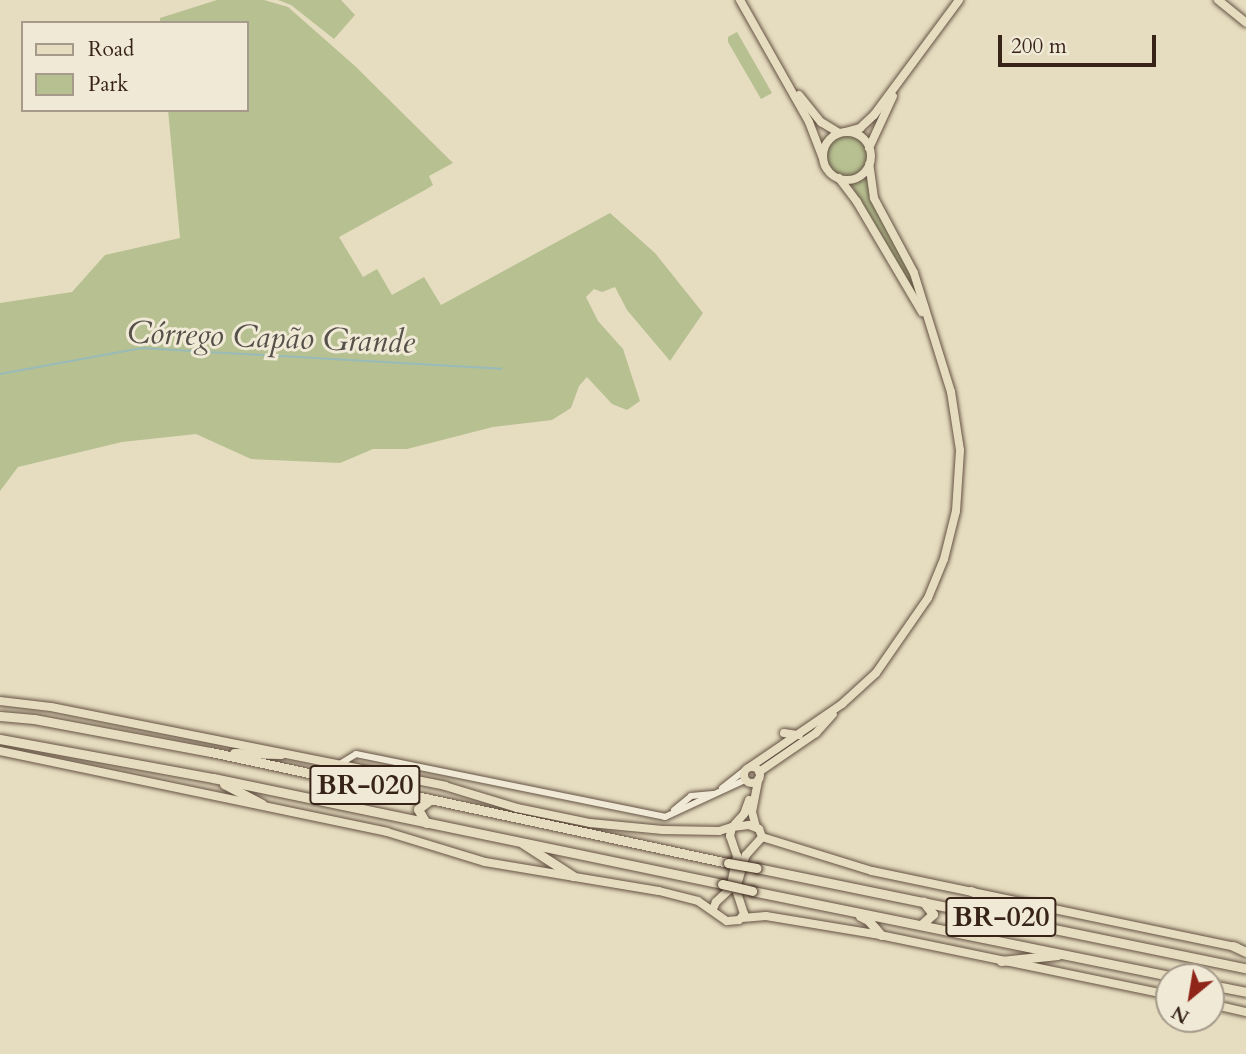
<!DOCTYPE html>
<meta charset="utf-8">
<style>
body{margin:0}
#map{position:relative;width:1246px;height:1054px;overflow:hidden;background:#e6ddc0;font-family:Cardo,serif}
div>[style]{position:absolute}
.green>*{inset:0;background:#b7c091}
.round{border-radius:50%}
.stream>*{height:2px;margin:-1px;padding:0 1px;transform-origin:1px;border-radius:1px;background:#98bab9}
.roads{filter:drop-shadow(0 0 2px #645243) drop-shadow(0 0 2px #645243)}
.minor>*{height:6px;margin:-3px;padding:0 3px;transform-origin:3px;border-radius:3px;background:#efe9d6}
.major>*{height:8px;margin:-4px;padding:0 4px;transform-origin:4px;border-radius:4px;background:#e6ddc0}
.major>.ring{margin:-4px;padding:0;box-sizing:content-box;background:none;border:8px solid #e6ddc0;border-radius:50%}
.highway>*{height:9px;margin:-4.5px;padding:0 4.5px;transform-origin:4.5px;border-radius:4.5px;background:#e6ddc0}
.bridges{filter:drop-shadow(0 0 2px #382319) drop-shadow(0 0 2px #382319)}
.highway-bridge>*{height:9px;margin:-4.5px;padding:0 4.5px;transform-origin:4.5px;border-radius:4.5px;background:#e6ddc0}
span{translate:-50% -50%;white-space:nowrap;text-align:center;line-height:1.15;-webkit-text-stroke:6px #efe9d6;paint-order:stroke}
.shield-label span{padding:2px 5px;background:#efe9d6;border:2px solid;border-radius:5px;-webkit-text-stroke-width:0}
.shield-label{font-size:28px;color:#382319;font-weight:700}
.water-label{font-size:32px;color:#555049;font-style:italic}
.legend{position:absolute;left:21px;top:21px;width:228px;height:91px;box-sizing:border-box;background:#efe9d6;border:2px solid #a69a8a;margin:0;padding:9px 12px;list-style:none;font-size:21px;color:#382319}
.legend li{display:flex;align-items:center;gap:14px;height:35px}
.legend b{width:35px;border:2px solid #a69a8a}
.north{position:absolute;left:1155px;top:963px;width:70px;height:70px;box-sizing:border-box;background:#efe9d6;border:2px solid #a69a8a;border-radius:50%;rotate:210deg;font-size:19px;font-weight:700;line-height:28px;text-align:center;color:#382319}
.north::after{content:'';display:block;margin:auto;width:24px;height:32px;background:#8f2418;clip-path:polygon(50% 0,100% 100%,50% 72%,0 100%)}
.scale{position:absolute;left:998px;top:35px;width:158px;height:32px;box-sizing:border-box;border:4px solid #382319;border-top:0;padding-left:9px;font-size:21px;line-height:24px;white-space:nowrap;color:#382319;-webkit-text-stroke:5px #efe9d6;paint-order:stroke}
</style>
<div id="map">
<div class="green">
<i style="clip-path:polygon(217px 0,264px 0,288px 7px,355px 66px,453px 163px,429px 176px,433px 185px,425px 190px,339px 237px,363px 277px,377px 269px,392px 295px,424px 277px,441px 305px,610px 213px,655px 253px,703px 313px,670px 361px,627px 310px,615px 287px,602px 292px,594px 289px,586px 297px,598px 321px,623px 349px,640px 401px,627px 410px,612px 404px,587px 377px,579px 386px,571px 408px,552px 420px,493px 427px,407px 449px,373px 449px,340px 463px,251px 459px,196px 434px,122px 442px,18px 467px,0 491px,0 303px,72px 292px,105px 255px,180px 238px,168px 110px,247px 110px,247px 23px,160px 23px,160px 18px)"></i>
<i style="clip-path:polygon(278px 0,341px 0,355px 15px,334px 39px,291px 5px)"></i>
<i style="clip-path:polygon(737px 32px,772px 93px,761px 99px,728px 42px,728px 37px)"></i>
<i class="round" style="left:825px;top:134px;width:44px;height:44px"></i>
<i style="clip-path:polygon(869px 175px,870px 188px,911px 270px,925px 314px,850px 183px)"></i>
</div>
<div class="stream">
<i style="left:0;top:374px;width:143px;rotate:-10.4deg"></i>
<i style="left:141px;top:348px;width:361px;rotate:3.3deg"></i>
</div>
<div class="roads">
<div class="minor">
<i style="left:338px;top:765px;width:21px;rotate:-31deg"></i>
<i style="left:356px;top:754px;width:315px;rotate:11.5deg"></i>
<i style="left:665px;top:817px;width:88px;rotate:-24.8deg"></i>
<i style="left:722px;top:788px;width:29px;rotate:-38deg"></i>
<i style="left:674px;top:810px;width:22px;rotate:-39deg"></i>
<i style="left:691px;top:796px;width:22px;rotate:-5deg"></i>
</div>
<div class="major">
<i style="left:740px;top:0;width:140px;rotate:60.5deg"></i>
<i style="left:809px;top:122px;width:39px;rotate:69deg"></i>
<i style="left:1218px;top:0;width:36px;rotate:39deg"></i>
<i style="left:799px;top:95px;width:35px;rotate:51deg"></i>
<i style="left:821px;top:122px;width:21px;rotate:31deg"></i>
<i style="left:845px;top:132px;width:16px;rotate:-15deg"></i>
<i style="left:860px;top:128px;width:19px;rotate:-43deg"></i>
<i style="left:874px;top:115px;width:143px;rotate:-53.5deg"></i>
<i class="ring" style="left:823px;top:132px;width:40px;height:40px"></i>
<i style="left:869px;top:148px;width:57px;rotate:-65.2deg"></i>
<i style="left:839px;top:178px;width:30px;rotate:53deg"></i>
<i style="left:857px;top:202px;width:128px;rotate:59.4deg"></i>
<i style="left:0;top:701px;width:51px;rotate:6.7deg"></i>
<i style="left:51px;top:707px;width:402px;rotate:11.3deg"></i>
<i style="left:445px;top:786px;width:75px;rotate:17deg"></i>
<i style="left:517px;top:808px;width:75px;rotate:11.6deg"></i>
<i style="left:590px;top:823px;width:73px;rotate:5.5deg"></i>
<i style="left:663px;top:830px;width:56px;rotate:1deg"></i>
<i style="left:719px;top:831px;width:14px;rotate:-17deg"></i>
<i style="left:784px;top:733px;width:15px;rotate:8deg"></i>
<i style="left:0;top:751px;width:395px;rotate:11.8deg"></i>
<i style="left:387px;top:832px;width:102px;rotate:17deg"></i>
<i style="left:485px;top:862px;width:176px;rotate:9.5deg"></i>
<i style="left:659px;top:891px;width:40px;rotate:14.4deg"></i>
<i style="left:698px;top:901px;width:35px;rotate:35deg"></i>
<i style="left:727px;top:921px;width:12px;rotate:-5deg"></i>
<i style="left:739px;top:920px;width:8px;rotate:-50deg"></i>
<i style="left:744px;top:914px;width:26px;rotate:-108deg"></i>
<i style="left:736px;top:889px;width:35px;rotate:-74deg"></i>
<i style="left:746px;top:855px;width:24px;rotate:-48deg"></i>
<i style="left:750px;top:767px;width:112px;rotate:-34.4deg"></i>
<i style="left:842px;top:704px;width:46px;rotate:-42.4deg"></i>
<i style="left:876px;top:673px;width:91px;rotate:-55.3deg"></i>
<i style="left:928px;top:598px;width:42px;rotate:-67.7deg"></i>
<i style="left:944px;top:559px;width:49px;rotate:-76deg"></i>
<i style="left:956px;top:511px;width:61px;rotate:-86.2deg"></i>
<i style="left:960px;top:450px;width:59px;rotate:-98.8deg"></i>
<i style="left:951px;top:392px;width:125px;rotate:-107.3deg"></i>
<i style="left:914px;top:273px;width:85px;rotate:-118.1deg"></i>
<i style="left:874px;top:198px;width:34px;rotate:-98deg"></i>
<i class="ring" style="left:744px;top:767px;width:8px;height:8px"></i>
<i style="left:759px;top:772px;width:69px;rotate:-34.4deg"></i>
<i style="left:816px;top:733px;width:25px;rotate:-48deg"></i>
<i style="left:735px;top:824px;width:13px;rotate:-48deg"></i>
<i style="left:744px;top:814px;width:15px;rotate:-70deg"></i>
<i style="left:756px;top:827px;width:16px;rotate:-105deg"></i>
<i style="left:752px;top:812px;width:33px;rotate:-79deg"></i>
<i style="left:762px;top:837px;width:115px;rotate:17.2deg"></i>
<i style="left:872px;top:871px;width:372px;rotate:11.8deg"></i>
<i style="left:713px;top:909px;width:8px;rotate:-67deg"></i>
<i style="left:716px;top:902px;width:19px;rotate:-43deg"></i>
<i style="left:730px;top:889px;width:34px;rotate:-78deg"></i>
<i style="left:737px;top:856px;width:21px;rotate:-109deg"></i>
<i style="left:730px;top:836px;width:9px;rotate:-77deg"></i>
<i style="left:732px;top:827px;width:17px;rotate:-7deg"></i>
<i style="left:749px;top:825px;width:11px;rotate:22deg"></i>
<i style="left:759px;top:829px;width:9px;rotate:69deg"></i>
<i style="left:742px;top:918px;width:24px;rotate:-5deg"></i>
<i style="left:766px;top:916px;width:110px;rotate:9.4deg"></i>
<i style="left:875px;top:934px;width:300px;rotate:11.7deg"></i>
<i style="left:1211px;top:1004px;width:36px;rotate:13deg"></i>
</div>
<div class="highway">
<i style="left:0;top:716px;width:34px;rotate:5deg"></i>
<i style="left:34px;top:719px;width:180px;rotate:10.6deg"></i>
<i style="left:211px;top:752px;width:529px;rotate:12.12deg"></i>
<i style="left:0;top:739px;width:217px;rotate:10.4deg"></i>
<i style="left:213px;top:778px;width:520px;rotate:11.76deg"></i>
<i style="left:234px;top:753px;width:47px;rotate:1.2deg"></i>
<i style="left:224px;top:784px;width:43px;rotate:27.8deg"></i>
<i style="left:426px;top:823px;width:16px;rotate:-120deg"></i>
<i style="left:418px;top:809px;width:15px;rotate:-37deg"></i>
<i style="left:522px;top:843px;width:61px;rotate:32.9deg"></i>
<i style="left:757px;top:868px;width:499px;rotate:11.6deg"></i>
<i style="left:752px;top:891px;width:432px;rotate:11.5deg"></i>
<i style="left:971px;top:891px;width:72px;rotate:24.8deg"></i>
<i style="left:860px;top:916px;width:9px;rotate:27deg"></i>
<i style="left:868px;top:920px;width:20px;rotate:49deg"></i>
<i style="left:922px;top:924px;width:15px;rotate:-42deg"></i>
<i style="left:933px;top:914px;width:16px;rotate:-128deg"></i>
<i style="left:1233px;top:946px;width:14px;rotate:25deg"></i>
<i style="left:1001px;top:961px;width:57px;rotate:-6deg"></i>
<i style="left:1211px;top:985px;width:36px;rotate:11deg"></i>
</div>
</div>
<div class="bridges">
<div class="highway-bridge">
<i style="left:728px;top:863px;width:29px;rotate:10deg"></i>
<i style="left:722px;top:884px;width:31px;rotate:13deg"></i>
</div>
</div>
<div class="shield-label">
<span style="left:365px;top:785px">BR-020</span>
<span style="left:1001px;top:917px">BR-020</span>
</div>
<div class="water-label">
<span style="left:271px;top:338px;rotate:2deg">Córrego Capão Grande</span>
</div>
<ul class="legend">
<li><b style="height:9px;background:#e6ddc0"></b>Road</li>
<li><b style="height:19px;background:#b7c091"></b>Park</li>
</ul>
<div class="north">N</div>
<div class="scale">200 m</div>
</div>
